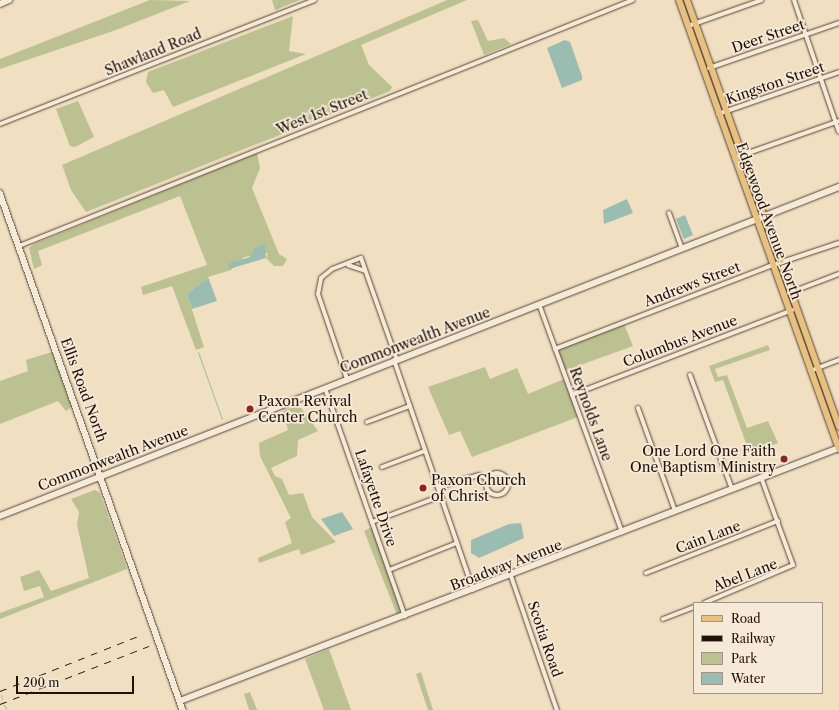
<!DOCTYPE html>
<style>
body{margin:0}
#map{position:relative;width:839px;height:710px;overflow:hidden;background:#f0dfc1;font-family:"Libre Caslon Text",serif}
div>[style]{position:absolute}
.green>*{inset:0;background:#bcc191}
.water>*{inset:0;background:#9abdb1}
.stream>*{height:1px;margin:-0.5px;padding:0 0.5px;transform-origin:0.5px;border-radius:0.5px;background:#9abdb1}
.roads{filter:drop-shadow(0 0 1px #564438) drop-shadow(0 0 1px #564438)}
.street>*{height:4px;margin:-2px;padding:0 2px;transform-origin:2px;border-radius:2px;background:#f5ead7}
.street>.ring{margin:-2px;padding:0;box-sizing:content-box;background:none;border:4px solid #f5ead7;border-radius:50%}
.secondary>*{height:5.5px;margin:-2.75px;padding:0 2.75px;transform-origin:2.75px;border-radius:2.75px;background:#f5ead7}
.primary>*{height:6px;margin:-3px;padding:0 3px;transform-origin:3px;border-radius:3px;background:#e8c080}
.rail>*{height:1px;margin-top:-0.5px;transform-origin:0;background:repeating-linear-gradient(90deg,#22110b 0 7px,transparent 0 14px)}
.dots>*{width:11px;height:11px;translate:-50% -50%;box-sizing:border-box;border:2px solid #f5ead7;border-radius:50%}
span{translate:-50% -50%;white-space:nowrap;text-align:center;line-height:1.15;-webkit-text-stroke:3.5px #f5ead7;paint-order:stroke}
.street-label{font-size:14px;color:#22110b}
.poi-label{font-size:14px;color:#22110b}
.left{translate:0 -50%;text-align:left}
.right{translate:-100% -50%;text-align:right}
.legend{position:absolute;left:693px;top:602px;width:130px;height:92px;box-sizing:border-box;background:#f5ead7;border:1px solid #a19385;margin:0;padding:5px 7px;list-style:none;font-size:12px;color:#22110b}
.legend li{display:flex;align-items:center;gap:8px;height:20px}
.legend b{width:20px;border:1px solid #a19385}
.scale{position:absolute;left:16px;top:676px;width:118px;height:18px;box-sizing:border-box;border:2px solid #22110b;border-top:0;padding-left:5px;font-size:12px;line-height:14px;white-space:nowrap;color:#22110b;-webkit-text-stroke:3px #f5ead7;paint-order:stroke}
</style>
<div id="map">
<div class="green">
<i style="clip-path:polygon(150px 0,190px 1px,116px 30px,0 69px,0 59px)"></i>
<i style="clip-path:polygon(272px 0,300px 0,275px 10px)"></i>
<i style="clip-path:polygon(447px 0,467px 0,361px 45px,369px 65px,392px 87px,390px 91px,86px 212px,71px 190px,62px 165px)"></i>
<i style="clip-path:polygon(293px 16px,289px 51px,306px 54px,173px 107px,164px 90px,153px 93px,146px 82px,148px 72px)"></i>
<i style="clip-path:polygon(478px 20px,488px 41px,504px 38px,511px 44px,484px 55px,471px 21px)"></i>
<i style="clip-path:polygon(78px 101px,94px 137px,75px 147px,70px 146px,56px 109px)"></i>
<i style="clip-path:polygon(257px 153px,260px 168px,252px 188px,279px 254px,287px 259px,283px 266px,274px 266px,266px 258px,268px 253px,244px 257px,231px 270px,208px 277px,187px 294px,204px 347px,196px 350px,172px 286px,143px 295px,141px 287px,207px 265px,180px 196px,38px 251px,42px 265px,34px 269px,29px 248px,34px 244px)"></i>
<i style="clip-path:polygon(624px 324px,633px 346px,564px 371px,558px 353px,561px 349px)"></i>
<i style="clip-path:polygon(768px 345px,770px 350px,715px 369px,718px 377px,727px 375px,747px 428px,768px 421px,778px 443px,750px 454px,723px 380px,715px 382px,709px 366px)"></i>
<i style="clip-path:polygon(52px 352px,72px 407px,66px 411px,58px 401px,0 424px,0 381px,28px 371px,26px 360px)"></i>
<i style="clip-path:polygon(485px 367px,490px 379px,517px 368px,528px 394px,564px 379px,578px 417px,472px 457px,460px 431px,449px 435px,428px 387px)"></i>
<i style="clip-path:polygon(299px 405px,318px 431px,298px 440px,297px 456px,271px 468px,275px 476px,282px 479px,289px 495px,303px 493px,312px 517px,336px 542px,301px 555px,299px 549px,259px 563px,258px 558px,292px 543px,285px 522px,291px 518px,260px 456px,259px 443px,288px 430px,283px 411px)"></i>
<i style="clip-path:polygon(95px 490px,100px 493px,127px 569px,0 619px,0 613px,44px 597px,40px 586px,24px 591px,20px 577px,39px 570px,51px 591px,89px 578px,77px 525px,79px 512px,71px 499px)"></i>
<i style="clip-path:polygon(372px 527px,402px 610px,397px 615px,364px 531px)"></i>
<i style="clip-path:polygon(329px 649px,351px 710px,324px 710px,305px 659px)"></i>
<i style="clip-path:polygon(421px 672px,433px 710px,428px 710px,416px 674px)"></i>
<i style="clip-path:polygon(250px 692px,257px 710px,249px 710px,244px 694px)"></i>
</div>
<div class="water">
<i style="clip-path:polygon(565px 40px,570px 42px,582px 76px,582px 80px,562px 88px,547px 48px)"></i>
<i style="clip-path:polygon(627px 199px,633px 213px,604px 224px,603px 210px)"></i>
<i style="clip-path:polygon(685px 215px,693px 235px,684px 239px,676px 219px)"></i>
<i style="clip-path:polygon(265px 244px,266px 258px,229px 269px,229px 263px,250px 257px,255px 248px)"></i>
<i style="clip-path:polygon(208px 277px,217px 301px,192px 309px,187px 294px)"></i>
<i style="clip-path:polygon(342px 512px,353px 529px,334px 536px,321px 519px)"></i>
<i style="clip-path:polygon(521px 523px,524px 538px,479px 558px,471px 553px,471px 540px,509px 524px)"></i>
</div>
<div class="stream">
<i style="left:277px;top:9px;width:9px;rotate:-72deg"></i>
<i style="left:277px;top:26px;width:3px;rotate:-90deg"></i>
<i style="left:198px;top:352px;width:71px;rotate:70.3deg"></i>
<i style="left:1px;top:695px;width:4px;rotate:76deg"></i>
<i style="left:4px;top:705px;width:4px;rotate:56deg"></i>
</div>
<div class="roads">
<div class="street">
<i style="left:794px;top:0;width:139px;rotate:71.2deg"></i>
<i style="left:688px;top:26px;width:78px;rotate:-19.4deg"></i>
<i style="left:709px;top:68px;width:138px;rotate:-19.1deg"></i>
<i style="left:718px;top:114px;width:128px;rotate:-19.1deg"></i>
<i style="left:0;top:124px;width:338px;rotate:-21.5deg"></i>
<i style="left:734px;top:158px;width:111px;rotate:-19.4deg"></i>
<i style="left:669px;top:213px;width:37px;rotate:70deg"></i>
<i style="left:19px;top:246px;width:661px;rotate:-21.83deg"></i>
<i style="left:348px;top:265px;width:18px;rotate:19deg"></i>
<i style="left:789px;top:293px;width:53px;rotate:-20.8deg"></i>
<i style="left:539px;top:304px;width:243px;rotate:70deg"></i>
<i style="left:555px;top:349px;width:227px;rotate:-21.1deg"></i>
<i style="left:767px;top:267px;width:76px;rotate:-18.4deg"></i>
<i style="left:394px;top:360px;width:243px;rotate:71deg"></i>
<i style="left:810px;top:371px;width:31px;rotate:-21deg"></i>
<i style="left:690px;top:375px;width:121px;rotate:69.8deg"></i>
<i style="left:347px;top:379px;width:90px;rotate:-108.8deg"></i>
<i style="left:318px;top:294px;width:16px;rotate:-79deg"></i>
<i style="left:321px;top:278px;width:14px;rotate:-39deg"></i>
<i style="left:332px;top:269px;width:31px;rotate:-21deg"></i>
<i style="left:361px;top:258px;width:108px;rotate:70.6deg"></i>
<i style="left:325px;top:388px;width:242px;rotate:70.7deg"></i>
<i style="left:572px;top:395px;width:236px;rotate:-21.1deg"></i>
<i style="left:638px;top:408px;width:109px;rotate:70.2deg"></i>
<i style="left:367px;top:422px;width:46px;rotate:-20.4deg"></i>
<i style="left:382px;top:467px;width:46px;rotate:-20.4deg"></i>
<i class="ring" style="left:486px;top:473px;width:18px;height:18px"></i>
<i style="left:438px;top:487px;width:43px;rotate:-16.3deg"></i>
<i style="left:479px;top:475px;width:10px;rotate:24deg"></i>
<i style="left:372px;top:522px;width:74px;rotate:-20.6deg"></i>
<i style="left:389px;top:570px;width:73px;rotate:-21.7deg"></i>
<i style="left:646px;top:573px;width:142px;rotate:-21.5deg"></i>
<i style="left:511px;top:576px;width:142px;rotate:71.1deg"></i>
<i style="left:704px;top:603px;width:97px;rotate:-23.1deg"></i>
<i style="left:793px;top:565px;width:94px;rotate:-110deg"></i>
<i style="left:663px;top:619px;width:33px;rotate:-21deg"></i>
</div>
<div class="secondary">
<i style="left:0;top:4px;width:10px;rotate:-24deg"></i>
<i style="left:0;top:193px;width:548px;rotate:70.51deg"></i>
<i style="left:0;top:516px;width:901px;rotate:-21.41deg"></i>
<i style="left:180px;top:701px;width:706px;rotate:-21deg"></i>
</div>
<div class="primary">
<i style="left:679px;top:0;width:477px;rotate:70.4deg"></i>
<i style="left:687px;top:0;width:453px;rotate:70.4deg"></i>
</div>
</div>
<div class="rail">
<i style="left:0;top:691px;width:149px;rotate:-21.7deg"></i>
<i style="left:0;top:704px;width:160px;rotate:-21.3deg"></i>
</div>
<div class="dots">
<i style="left:250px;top:409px;background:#8f2418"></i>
<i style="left:784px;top:459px;background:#8f2418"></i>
<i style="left:423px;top:488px;background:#8f2418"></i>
</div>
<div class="street-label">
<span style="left:768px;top:36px;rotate:-19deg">Deer Street</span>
<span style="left:153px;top:52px;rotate:-22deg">Shawland Road</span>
<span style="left:775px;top:83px;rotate:-19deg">Kingston Street</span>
<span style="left:322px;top:112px;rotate:-22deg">West 1st Street</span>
<span style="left:769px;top:221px;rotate:70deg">Edgewood Avenue North</span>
<span style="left:692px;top:284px;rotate:-21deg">Andrews Street</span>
<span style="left:415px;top:340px;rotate:-21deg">Commonwealth Avenue</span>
<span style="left:680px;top:341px;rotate:-21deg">Columbus Avenue</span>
<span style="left:84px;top:390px;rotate:70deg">Ellis Road North</span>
<span style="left:591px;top:414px;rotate:70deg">Reynolds Lane</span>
<span style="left:113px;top:458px;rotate:-21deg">Commonwealth Avenue</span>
<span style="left:376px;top:498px;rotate:71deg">Lafayette Drive</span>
<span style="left:708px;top:537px;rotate:-21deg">Cain Lane</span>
<span style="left:506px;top:565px;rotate:-21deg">Broadway Avenue</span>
<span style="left:745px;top:575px;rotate:-21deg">Abel Lane</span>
<span style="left:545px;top:639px;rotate:71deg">Scotia Road</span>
</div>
<div class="poi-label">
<span class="left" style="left:258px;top:409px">Paxon Revival<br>Center Church</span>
<span class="right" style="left:776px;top:459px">One Lord One Faith<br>One Baptism Ministry</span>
<span class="left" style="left:431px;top:488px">Paxon Church<br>of Christ</span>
</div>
<ul class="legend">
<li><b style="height:5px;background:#e8c080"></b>Road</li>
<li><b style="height:5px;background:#22110b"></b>Railway</li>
<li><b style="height:11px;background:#bcc191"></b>Park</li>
<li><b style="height:11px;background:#9abdb1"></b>Water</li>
</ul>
<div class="scale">200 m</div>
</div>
